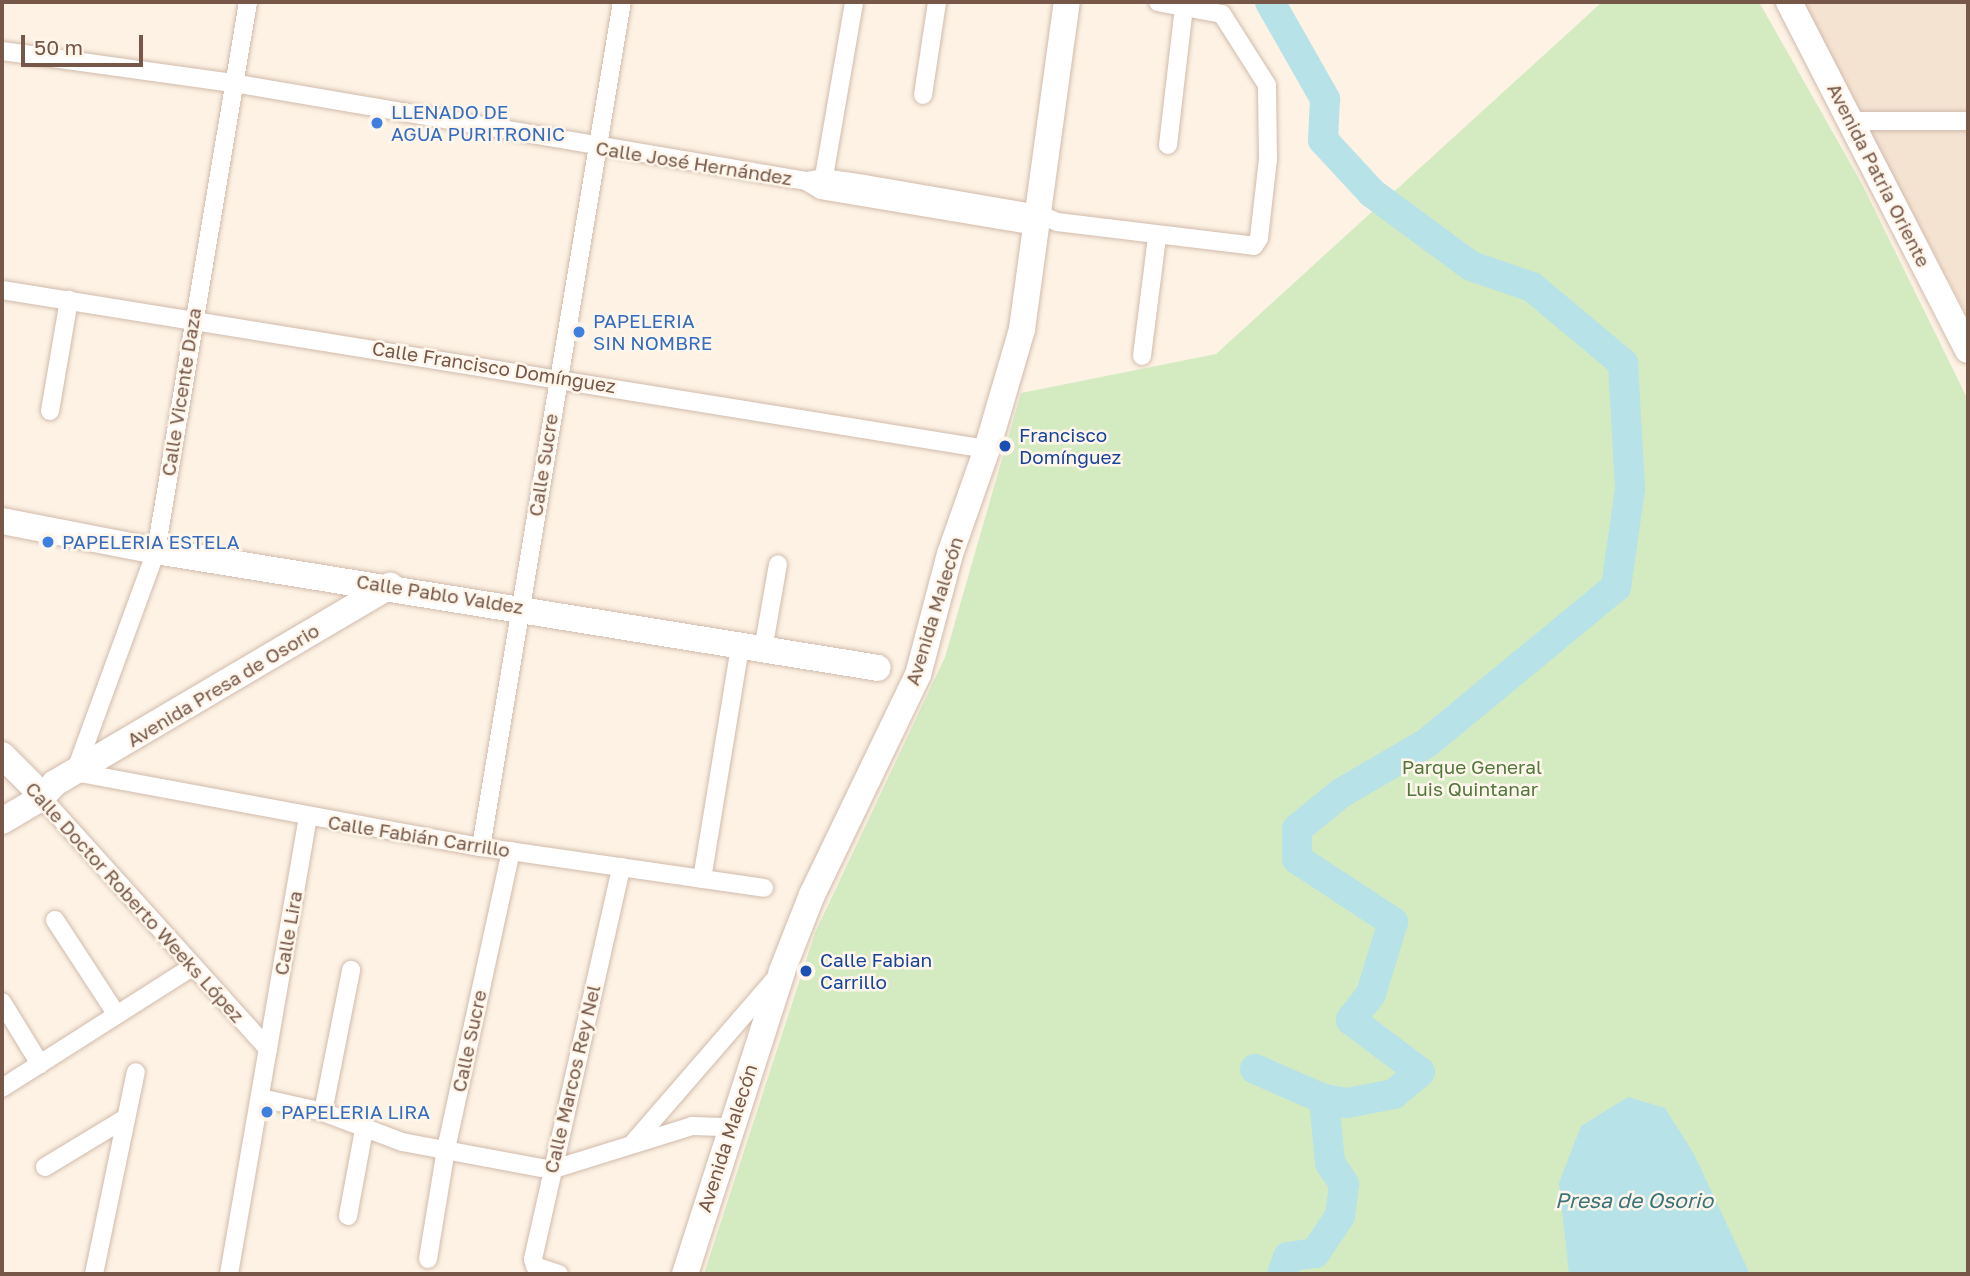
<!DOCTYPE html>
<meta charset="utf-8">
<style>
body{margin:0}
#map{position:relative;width:1970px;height:1276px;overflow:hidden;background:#fdf2e4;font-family:"Golos Text",sans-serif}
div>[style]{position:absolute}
.residential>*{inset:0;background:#f5e3d2}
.green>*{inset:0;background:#d4ebc2}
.water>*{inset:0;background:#b7e2e7}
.river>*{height:30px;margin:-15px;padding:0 15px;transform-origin:15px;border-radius:15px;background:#b7e2e7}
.roads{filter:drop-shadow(0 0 2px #d1bbac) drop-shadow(0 0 2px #d1bbac)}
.street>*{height:18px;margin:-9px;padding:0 9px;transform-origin:9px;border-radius:9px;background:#fff}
.secondary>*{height:26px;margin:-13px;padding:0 13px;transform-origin:13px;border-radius:13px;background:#fff}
.dots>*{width:19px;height:19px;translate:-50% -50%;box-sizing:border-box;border:4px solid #fff6eb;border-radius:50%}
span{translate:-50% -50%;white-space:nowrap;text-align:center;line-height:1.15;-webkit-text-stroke:5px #fff6eb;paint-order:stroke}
.shop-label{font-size:19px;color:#366cbe}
.left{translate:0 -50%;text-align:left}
.street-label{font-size:19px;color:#765748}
.transit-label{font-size:19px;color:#164399}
.park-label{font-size:19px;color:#51773d}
.water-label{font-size:21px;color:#3c747c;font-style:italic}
.frame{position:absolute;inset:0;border:4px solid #765748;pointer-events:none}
.scale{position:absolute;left:21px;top:35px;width:122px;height:32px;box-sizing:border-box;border:4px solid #765748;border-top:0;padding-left:9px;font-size:21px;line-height:24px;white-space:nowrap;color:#765748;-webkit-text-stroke:5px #fff6eb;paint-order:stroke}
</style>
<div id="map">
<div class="residential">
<i style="clip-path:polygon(1799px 2px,1968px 2px,1968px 317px,1866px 125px)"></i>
</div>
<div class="green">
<i style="clip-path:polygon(1602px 2px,1759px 2px,1862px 184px,1968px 400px,1968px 1274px,704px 1274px,815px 933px,945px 657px,1021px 393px,1216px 354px)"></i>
</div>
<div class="water">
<i style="clip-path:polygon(1628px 1097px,1665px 1108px,1694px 1154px,1750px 1274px,1569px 1274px,1559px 1183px,1581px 1126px)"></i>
</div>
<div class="river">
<i style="left:1270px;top:2px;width:112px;rotate:60.4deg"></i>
<i style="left:1325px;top:99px;width:41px;rotate:92.8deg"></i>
<i style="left:1323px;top:140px;width:72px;rotate:47.2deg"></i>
<i style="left:1372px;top:193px;width:123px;rotate:36.4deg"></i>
<i style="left:1471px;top:266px;width:65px;rotate:19deg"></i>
<i style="left:1532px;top:287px;width:119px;rotate:39.9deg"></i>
<i style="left:1623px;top:363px;width:126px;rotate:86.8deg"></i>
<i style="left:1630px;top:489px;width:99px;rotate:98.1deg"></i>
<i style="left:1616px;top:587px;width:245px;rotate:140.5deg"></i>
<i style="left:1427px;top:743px;width:99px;rotate:149.8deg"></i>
<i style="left:1341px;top:793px;width:57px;rotate:140.7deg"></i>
<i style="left:1297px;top:829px;width:30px;rotate:90deg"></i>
<i style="left:1297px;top:859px;width:115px;rotate:33.3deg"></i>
<i style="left:1393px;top:922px;width:75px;rotate:107deg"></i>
<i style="left:1371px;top:994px;width:33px;rotate:128deg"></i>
<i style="left:1351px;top:1020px;width:86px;rotate:37deg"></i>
<i style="left:1420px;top:1072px;width:34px;rotate:140deg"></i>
<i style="left:1394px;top:1094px;width:48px;rotate:169.2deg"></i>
<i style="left:1347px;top:1103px;width:23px;rotate:-170deg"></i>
<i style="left:1255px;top:1069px;width:75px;rotate:23.5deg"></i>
<i style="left:1324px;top:1099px;width:64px;rotate:84.6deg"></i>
<i style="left:1330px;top:1163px;width:25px;rotate:56deg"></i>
<i style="left:1344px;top:1184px;width:32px;rotate:97deg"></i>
<i style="left:1340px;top:1216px;width:45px;rotate:124deg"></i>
<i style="left:1315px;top:1253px;width:27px;rotate:172deg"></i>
<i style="left:1288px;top:1257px;width:18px;rotate:109deg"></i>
</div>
<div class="roads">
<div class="street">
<i style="left:248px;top:2px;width:557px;rotate:99.51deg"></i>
<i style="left:156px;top:551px;width:235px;rotate:110.1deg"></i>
<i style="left:75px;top:772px;width:413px;rotate:10.5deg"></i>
<i style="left:481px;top:847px;width:286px;rotate:8.2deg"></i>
<i style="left:2px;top:51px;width:233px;rotate:7.9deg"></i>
<i style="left:233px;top:83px;width:581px;rotate:9.71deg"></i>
<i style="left:806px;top:181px;width:17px;rotate:-10deg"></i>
<i style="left:823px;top:178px;width:42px;rotate:8.1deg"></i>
<i style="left:865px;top:184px;width:177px;rotate:9.8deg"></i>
<i style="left:1039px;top:214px;width:20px;rotate:24deg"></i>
<i style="left:1057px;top:222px;width:198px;rotate:6.9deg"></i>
<i style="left:1254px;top:246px;width:9px;rotate:-58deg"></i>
<i style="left:1259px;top:238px;width:80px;rotate:-83.5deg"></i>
<i style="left:1268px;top:159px;width:74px;rotate:-90.8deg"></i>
<i style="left:1267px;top:85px;width:84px;rotate:-122.4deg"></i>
<i style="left:1222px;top:14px;width:65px;rotate:-169.4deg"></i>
<i style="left:923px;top:95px;width:94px;rotate:-81.4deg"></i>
<i style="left:1852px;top:121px;width:116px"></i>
<i style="left:1168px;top:145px;width:140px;rotate:-83.4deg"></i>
<i style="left:806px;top:181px;width:17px;rotate:31deg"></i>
<i style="left:821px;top:190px;width:217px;rotate:9.5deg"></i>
<i style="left:822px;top:188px;width:189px;rotate:-80.2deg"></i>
<i style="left:2px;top:290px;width:998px;rotate:9.17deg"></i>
<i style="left:1142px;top:356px;width:120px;rotate:-82.8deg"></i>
<i style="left:50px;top:411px;width:113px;rotate:-80.3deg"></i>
<i style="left:763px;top:650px;width:87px;rotate:-80.1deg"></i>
<i style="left:34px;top:789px;width:350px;rotate:48deg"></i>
<i style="left:481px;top:847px;width:857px;rotate:-80.53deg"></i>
<i style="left:702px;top:879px;width:236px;rotate:-80.7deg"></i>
<i style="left:55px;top:920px;width:113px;rotate:56.9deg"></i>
<i style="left:2px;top:1002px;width:73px;rotate:58.5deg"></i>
<i style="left:2px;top:1088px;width:225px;rotate:-32.5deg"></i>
<i style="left:261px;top:1098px;width:64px;rotate:12.7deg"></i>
<i style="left:323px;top:1112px;width:85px;rotate:20.8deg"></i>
<i style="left:402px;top:1142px;width:152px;rotate:10.6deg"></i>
<i style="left:551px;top:1170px;width:148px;rotate:-17.3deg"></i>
<i style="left:692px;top:1126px;width:38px;rotate:2deg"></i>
<i style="left:323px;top:1112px;width:145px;rotate:-78.8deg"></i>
<i style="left:634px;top:1142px;width:217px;rotate:-49.1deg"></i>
<i style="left:45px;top:1167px;width:95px;rotate:-31.2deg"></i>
<i style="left:348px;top:1216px;width:87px;rotate:-79.5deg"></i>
<i style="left:428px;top:1259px;width:111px;rotate:-80.7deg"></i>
<i style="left:446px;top:1149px;width:305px;rotate:-77.7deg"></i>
<i style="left:94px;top:1274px;width:206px;rotate:-78.3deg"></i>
<i style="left:229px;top:1274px;width:463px;rotate:-80.2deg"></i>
<i style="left:559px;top:1274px;width:25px;rotate:-162deg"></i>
<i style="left:535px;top:1266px;width:7px;rotate:-106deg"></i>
<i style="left:533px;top:1259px;width:402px;rotate:-77.3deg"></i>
</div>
<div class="secondary">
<i style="left:1789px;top:2px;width:391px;rotate:62.8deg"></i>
<i style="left:2px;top:521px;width:157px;rotate:11deg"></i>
<i style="left:156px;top:551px;width:731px;rotate:9.2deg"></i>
<i style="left:2px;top:755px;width:41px;rotate:45deg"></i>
<i style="left:2px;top:821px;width:45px;rotate:-30.5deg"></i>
<i style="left:41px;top:798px;width:21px;rotate:-47deg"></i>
<i style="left:55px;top:783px;width:389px;rotate:-30.5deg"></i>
<i style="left:685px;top:1274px;width:318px;rotate:-72.2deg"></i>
<i style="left:782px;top:971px;width:82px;rotate:-68.5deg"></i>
<i style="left:812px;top:895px;width:244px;rotate:-64.3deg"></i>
<i style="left:918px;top:675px;width:125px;rotate:-75.2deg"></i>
<i style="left:950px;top:554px;width:111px;rotate:-70.6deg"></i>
<i style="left:987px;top:449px;width:125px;rotate:-73.7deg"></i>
<i style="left:1022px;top:329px;width:330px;rotate:-82.2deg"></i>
</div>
</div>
<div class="dots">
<i style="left:377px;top:123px;background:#3f7fe0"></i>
<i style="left:579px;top:332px;background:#3f7fe0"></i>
<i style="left:1005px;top:446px;background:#1a4fb4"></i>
<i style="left:48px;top:542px;background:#3f7fe0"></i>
<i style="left:806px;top:971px;background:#1a4fb4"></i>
<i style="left:267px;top:1112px;background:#3f7fe0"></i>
</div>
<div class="shop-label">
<span class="left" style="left:391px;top:123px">LLENADO DE<br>AGUA PURITRONIC</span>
<span class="left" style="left:593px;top:332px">PAPELERIA<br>SIN NOMBRE</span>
<span class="left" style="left:62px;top:542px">PAPELERIA ESTELA</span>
<span class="left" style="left:281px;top:1112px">PAPELERIA LIRA</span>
</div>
<div class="street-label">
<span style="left:694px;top:163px;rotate:9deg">Calle José Hernández</span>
<span style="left:1879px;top:175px;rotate:63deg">Avenida Patria Oriente</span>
<span style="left:494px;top:367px;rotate:9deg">Calle Francisco Domínguez</span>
<span style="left:181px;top:392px;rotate:-81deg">Calle Vicente Daza</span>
<span style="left:543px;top:465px;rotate:-81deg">Calle Sucre</span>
<span style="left:440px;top:594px;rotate:9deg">Calle Pablo Valdez</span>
<span style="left:934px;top:611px;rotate:-73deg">Avenida Malecón</span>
<span style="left:223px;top:685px;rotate:-31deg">Avenida Presa de Osorio</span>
<span style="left:419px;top:836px;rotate:9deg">Calle Fabián Carrillo</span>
<span style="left:135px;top:902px;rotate:48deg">Calle Doctor Roberto Weeks López</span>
<span style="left:288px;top:933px;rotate:-80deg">Calle Lira</span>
<span style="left:469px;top:1041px;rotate:-78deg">Calle Sucre</span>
<span style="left:572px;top:1079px;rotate:-77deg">Calle Marcos Rey Nel</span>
<span style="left:727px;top:1138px;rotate:-72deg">Avenida Malecón</span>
</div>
<div class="transit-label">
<span class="left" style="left:1019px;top:446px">Francisco<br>Domínguez</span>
<span class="left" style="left:820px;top:971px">Calle Fabian<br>Carrillo</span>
</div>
<div class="park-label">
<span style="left:1472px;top:778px">Parque General<br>Luis Quintanar</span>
</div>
<div class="water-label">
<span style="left:1634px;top:1200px">Presa de Osorio</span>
</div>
<div class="frame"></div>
<div class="scale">50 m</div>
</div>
